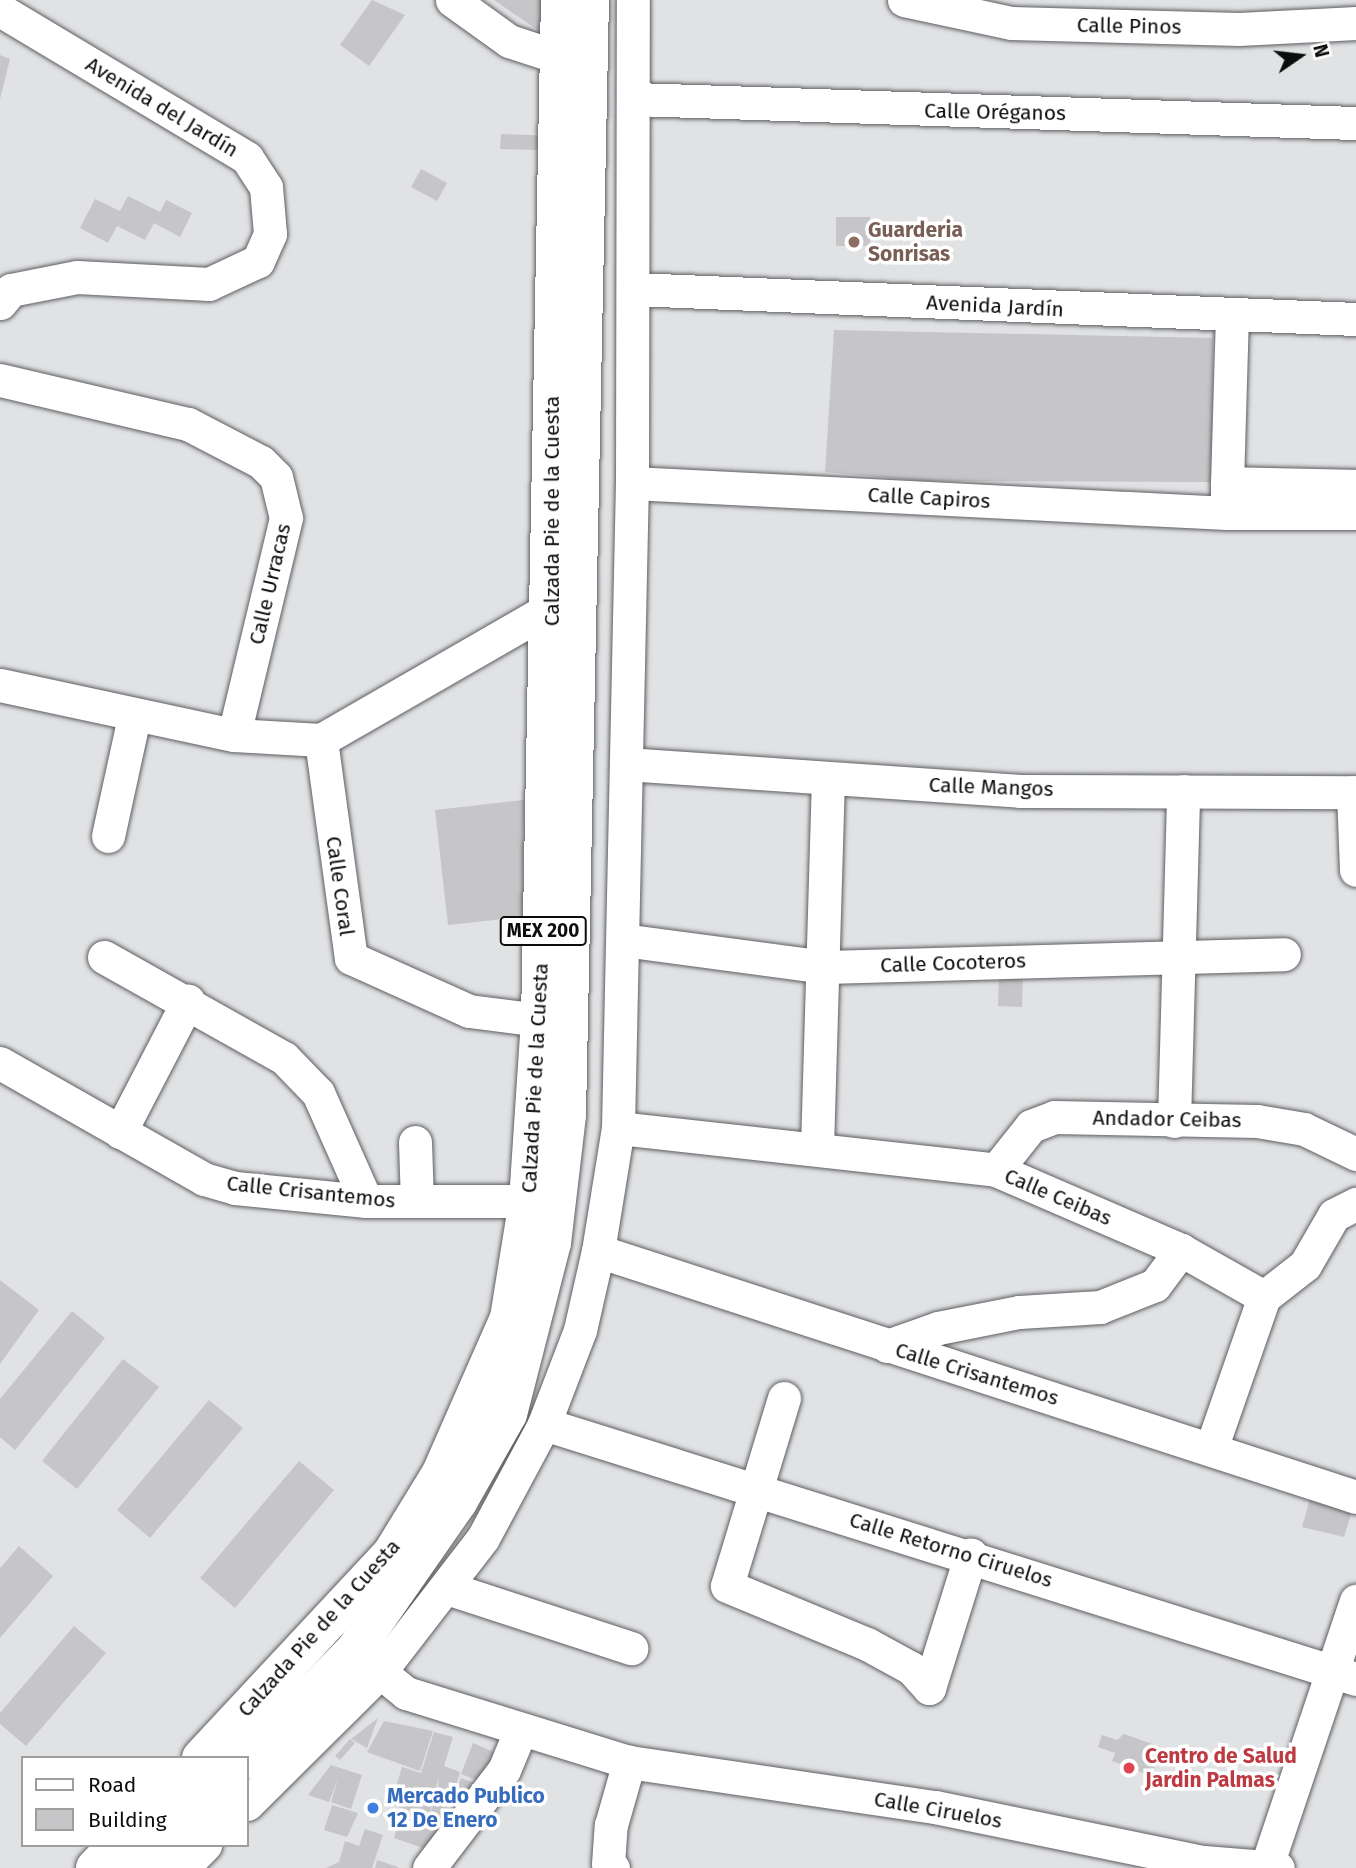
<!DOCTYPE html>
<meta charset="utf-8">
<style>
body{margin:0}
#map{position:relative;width:1356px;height:1868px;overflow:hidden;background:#e1e2e4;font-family:"Fira Sans",sans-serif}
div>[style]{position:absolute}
.building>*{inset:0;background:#c6c5c8}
.roads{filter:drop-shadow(0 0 2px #5d5e61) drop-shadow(0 0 2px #5d5e61)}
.minor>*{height:33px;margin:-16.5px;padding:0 16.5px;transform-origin:16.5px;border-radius:16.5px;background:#fff}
.major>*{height:38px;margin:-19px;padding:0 19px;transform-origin:19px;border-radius:19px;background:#fff}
.dots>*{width:19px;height:19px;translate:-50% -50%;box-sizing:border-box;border:4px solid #fff;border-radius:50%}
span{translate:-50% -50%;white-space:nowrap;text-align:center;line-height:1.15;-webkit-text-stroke:7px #fff;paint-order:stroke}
.shield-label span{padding:2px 5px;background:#fff;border:2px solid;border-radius:5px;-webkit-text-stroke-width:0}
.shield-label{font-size:19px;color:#0c0d0d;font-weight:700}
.street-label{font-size:21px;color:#0c0d0d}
.education-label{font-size:21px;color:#785e54;font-weight:700}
.left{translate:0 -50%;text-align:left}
.health-label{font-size:21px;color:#be3a42;font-weight:700}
.shop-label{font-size:21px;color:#366cbe;font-weight:700}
.legend{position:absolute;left:21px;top:1756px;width:228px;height:91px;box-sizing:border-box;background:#fff;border:2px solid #9e9e9e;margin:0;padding:9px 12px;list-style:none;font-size:21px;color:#0c0d0d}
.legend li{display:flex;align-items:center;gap:14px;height:35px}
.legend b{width:35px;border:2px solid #9e9e9e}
.north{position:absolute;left:1265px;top:21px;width:70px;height:70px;-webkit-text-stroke:5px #fff;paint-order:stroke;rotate:76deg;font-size:19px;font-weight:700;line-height:28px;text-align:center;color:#0c0d0d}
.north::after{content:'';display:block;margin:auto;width:24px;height:32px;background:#0c0d0d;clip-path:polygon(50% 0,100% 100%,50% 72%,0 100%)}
</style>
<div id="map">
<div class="building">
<i style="clip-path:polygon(372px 0,405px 15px,369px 66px,340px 45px)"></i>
<i style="clip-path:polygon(494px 0,554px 0,542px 33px)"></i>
<i style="clip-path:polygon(0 55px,10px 59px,0 99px)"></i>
<i style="clip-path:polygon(501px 134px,558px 136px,539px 150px,500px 149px)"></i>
<i style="clip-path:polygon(421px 169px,447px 183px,437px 201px,411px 187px)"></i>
<i style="clip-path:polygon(128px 196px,160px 212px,166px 200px,192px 213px,180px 237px,154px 223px,145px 240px,117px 226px,108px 243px,80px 228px,95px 199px,120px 211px)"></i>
<i style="clip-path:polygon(836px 217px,870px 217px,870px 246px,836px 246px)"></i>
<i style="clip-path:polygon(834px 330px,1213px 338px,1212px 482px,923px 481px,825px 472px)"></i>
<i style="clip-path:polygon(524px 800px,522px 917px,448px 925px,435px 810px)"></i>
<i style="clip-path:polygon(999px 974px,1023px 975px,1022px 1007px,998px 1006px)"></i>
<i style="clip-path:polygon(0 1280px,39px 1310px,0 1364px)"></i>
<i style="clip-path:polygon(72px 1311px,105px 1338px,15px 1450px,0 1437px,0 1399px)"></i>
<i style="clip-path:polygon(123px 1359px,159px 1387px,77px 1489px,42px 1461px)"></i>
<i style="clip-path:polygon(209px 1400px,243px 1428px,150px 1538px,117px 1510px)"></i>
<i style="clip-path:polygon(299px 1461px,334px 1490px,235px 1608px,200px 1578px)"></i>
<i style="clip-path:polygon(1312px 1492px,1354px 1505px,1344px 1537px,1302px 1527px)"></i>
<i style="clip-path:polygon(19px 1546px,53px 1576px,0 1638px,0 1568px)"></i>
<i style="clip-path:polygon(74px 1626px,106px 1653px,26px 1746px,0 1724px,0 1713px)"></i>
<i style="clip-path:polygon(378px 1718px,367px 1748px,351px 1739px)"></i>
<i style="clip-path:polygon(384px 1721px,433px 1731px,420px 1771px,367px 1752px)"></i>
<i style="clip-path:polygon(434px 1732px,453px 1737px,444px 1766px,460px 1772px,454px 1792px,438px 1787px,439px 1777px,429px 1816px,391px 1805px,396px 1789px,413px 1794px,396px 1787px,402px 1767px,421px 1773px)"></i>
<i style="clip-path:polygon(1124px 1734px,1161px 1747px,1151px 1776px,1112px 1761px,1115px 1753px,1098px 1747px,1102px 1735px,1117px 1740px)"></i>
<i style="clip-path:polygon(350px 1739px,355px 1743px,340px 1760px,335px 1756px)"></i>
<i style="clip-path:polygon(473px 1743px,496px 1753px,484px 1783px,461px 1774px)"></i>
<i style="clip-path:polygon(331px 1765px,362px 1775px,351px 1809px,331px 1802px,338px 1779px,329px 1802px,308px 1795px)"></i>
<i style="clip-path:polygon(461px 1778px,474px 1783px,455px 1808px,433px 1801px,438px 1788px,460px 1795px,455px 1793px)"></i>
<i style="clip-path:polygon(434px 1803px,455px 1810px,443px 1825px,428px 1819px)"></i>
<i style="clip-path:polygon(332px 1805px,358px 1813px,347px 1837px,324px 1830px)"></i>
<i style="clip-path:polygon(403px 1809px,442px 1826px,423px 1848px,394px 1838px)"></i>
<i style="clip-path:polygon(365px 1829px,383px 1835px,372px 1868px,326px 1868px,339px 1862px,345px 1841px,359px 1846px)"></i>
<i style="clip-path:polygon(377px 1860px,398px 1867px,398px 1868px,375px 1868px)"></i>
</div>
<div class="roads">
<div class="minor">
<i style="left:452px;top:0;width:70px;rotate:35.7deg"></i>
<i style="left:509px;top:41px;width:55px;rotate:18.1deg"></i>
<i style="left:904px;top:0;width:109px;rotate:12.1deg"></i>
<i style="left:1011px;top:23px;width:228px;rotate:1.5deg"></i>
<i style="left:1239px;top:29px;width:117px;rotate:-2.9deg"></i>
<i style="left:0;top:10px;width:288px;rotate:30.9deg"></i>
<i style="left:247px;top:158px;width:35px;rotate:57deg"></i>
<i style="left:266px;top:187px;width:47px;rotate:85.1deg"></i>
<i style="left:270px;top:234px;width:30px;rotate:114deg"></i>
<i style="left:258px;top:261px;width:54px;rotate:154.9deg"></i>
<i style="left:209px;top:284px;width:132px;rotate:-177deg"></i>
<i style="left:77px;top:277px;width:67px;rotate:168.9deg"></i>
<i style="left:11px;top:290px;width:17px;rotate:130deg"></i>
<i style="left:635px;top:99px;width:721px;rotate:1.91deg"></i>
<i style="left:634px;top:289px;width:723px;rotate:2.38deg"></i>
<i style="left:0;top:380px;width:193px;rotate:13.2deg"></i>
<i style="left:188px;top:424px;width:82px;rotate:27.5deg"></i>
<i style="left:261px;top:462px;width:21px;rotate:45deg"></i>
<i style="left:276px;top:477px;width:42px;rotate:76.3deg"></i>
<i style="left:286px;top:518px;width:223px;rotate:103.5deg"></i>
<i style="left:632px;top:483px;width:596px;rotate:2.89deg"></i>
<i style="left:1227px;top:513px;width:129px"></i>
<i style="left:1227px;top:483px;width:166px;rotate:-88.3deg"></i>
<i style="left:1227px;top:504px;width:21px;rotate:-90deg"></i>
<i style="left:1227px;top:483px;width:129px;rotate:1.3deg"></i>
<i style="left:0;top:685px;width:239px;rotate:12.1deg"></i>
<i style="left:234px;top:735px;width:87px;rotate:3.3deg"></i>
<i style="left:321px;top:740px;width:267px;rotate:-29.9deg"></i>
<i style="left:321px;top:740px;width:220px;rotate:82.2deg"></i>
<i style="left:351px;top:958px;width:129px;rotate:24.2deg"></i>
<i style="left:469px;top:1011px;width:72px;rotate:7.2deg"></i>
<i style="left:626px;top:764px;width:395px;rotate:3.9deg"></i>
<i style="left:1020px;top:791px;width:336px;rotate:0.2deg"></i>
<i style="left:1353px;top:792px;width:78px;rotate:87.8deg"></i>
<i style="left:108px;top:836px;width:122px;rotate:-77.7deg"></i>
<i style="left:623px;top:940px;width:205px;rotate:7.6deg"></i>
<i style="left:826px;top:967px;width:458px;rotate:-1.6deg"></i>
<i style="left:104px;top:957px;width:206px;rotate:29.3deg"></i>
<i style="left:284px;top:1058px;width:49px;rotate:45.8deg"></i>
<i style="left:318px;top:1093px;width:118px;rotate:66deg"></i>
<i style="left:0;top:1063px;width:235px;rotate:29.6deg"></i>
<i style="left:204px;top:1179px;width:32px;rotate:16deg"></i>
<i style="left:235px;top:1188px;width:132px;rotate:5.7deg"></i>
<i style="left:366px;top:1201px;width:162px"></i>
<i style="left:1174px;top:1121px;width:330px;rotate:-88.4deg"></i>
<i style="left:618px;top:1128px;width:380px;rotate:6.3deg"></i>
<i style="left:996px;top:1170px;width:202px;rotate:23.4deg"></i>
<i style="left:1181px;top:1250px;width:95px;rotate:29.5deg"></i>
<i style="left:120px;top:1132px;width:148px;rotate:-62.6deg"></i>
<i style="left:415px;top:1142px;width:59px;rotate:88.1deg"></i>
<i style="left:817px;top:1148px;width:369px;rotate:-88.3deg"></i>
<i style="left:996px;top:1170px;width:56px;rotate:-51.5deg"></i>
<i style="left:1031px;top:1126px;width:25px;rotate:-21deg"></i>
<i style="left:1054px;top:1117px;width:203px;rotate:1.1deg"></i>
<i style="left:1257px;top:1121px;width:48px;rotate:9.7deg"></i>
<i style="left:1304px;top:1129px;width:58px;rotate:25.7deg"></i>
<i style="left:598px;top:1251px;width:797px;rotate:17.98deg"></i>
<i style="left:1264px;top:1297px;width:52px;rotate:-38deg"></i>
<i style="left:1305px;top:1265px;width:58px;rotate:-59.9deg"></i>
<i style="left:1334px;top:1215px;width:25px;rotate:-27deg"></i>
<i style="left:887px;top:1346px;width:54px;rotate:-19.4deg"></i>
<i style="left:938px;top:1328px;width:83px;rotate:-11.2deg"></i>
<i style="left:1019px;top:1312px;width:81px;rotate:-3.5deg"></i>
<i style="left:1100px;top:1307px;width:59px;rotate:-21.8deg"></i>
<i style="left:1155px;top:1285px;width:44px;rotate:-53.4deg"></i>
<i style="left:784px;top:1398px;width:196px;rotate:106.9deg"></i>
<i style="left:727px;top:1586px;width:152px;rotate:22.5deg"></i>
<i style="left:867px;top:1644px;width:50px;rotate:28.6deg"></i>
<i style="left:911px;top:1668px;width:27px;rotate:48deg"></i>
<i style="left:929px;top:1688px;width:140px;rotate:-72.6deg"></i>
<i style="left:544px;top:1424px;width:851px;rotate:17.43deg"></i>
<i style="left:1212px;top:1446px;width:158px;rotate:-70.8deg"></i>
<i style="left:447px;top:1588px;width:194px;rotate:18.1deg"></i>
<i style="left:364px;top:1659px;width:54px;rotate:39deg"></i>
<i style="left:406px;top:1693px;width:233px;rotate:17.2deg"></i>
<i style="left:629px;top:1762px;width:309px;rotate:8.4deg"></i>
<i style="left:935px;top:1807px;width:275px;rotate:11.6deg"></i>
<i style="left:1204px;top:1862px;width:74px;rotate:4.6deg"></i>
<i style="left:247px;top:1804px;width:186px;rotate:-44.8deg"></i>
<i style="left:379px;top:1673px;width:170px;rotate:-52.4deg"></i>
<i style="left:483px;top:1538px;width:129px;rotate:-61.8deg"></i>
<i style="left:544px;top:1424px;width:101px;rotate:-69deg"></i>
<i style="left:580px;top:1330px;width:81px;rotate:-77.2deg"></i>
<i style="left:598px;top:1251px;width:125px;rotate:-80.8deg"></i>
<i style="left:618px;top:1128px;width:645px;rotate:-88.76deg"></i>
<i style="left:632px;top:483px;width:483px;rotate:-89.9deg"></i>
<i style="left:182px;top:1868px;width:33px;rotate:-45deg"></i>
<i style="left:429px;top:1868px;width:123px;rotate:-52.6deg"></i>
<i style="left:504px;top:1770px;width:44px;rotate:-67.5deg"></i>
<i style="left:613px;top:1868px;width:6px;rotate:-141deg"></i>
<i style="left:608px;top:1864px;width:39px;rotate:-86deg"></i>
<i style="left:611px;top:1825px;width:66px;rotate:-74.1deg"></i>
<i style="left:1266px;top:1868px;width:282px;rotate:-71.4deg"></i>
</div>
<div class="major">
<i style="left:201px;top:1758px;width:280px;rotate:-47deg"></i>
<i style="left:392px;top:1553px;width:94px;rotate:-58.5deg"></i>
<i style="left:441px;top:1473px;width:169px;rotate:-66.3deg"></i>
<i style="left:509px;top:1318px;width:119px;rotate:-80.8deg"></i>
<i style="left:528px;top:1201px;width:181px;rotate:-86.2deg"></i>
<i style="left:540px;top:1020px;width:1020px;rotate:-88.88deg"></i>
<i style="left:247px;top:1760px;width:154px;rotate:-45.5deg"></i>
<i style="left:355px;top:1650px;width:180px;rotate:-55.2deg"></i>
<i style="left:458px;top:1502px;width:101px;rotate:-60.4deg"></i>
<i style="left:508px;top:1414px;width:177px;rotate:-75.6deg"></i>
<i style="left:552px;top:1243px;width:129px;rotate:-83.3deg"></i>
<i style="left:567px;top:1115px;width:1115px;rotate:-88.82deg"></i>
<i style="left:95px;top:1868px;width:32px;rotate:-46deg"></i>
<i style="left:140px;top:1868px;width:33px;rotate:-45deg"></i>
</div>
</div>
<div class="dots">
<i style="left:854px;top:242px;background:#8d6e63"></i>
<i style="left:1129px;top:1768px;background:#e0444e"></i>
<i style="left:373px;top:1808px;background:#3f7fe0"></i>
</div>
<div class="shield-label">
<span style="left:543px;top:931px">MEX 200</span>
</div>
<div class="street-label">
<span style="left:1129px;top:26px;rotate:1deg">Calle Pinos</span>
<span style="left:162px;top:107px;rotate:31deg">Avenida del Jardín</span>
<span style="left:995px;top:112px;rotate:1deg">Calle Oréganos</span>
<span style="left:995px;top:306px;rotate:3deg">Avenida Jardín</span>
<span style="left:929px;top:498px;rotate:3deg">Calle Capiros</span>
<span style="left:552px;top:511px;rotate:-90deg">Calzada Pie de la Cuesta</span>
<span style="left:270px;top:584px;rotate:-77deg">Calle Urracas</span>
<span style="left:991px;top:787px;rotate:2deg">Calle Mangos</span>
<span style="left:340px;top:886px;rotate:82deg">Calle Coral</span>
<span style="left:953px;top:963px;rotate:-2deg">Calle Cocoteros</span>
<span style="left:535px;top:1078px;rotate:-87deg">Calzada Pie de la Cuesta</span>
<span style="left:1167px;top:1119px;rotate:1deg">Andador Ceibas</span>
<span style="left:311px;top:1192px;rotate:6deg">Calle Crisantemos</span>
<span style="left:1058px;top:1197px;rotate:23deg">Calle Ceibas</span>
<span style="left:977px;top:1374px;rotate:17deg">Calle Crisantemos</span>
<span style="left:951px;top:1550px;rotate:17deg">Calle Retorno Ciruelos</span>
<span style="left:319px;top:1628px;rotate:-48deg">Calzada Pie de la Cuesta</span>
<span style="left:938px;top:1810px;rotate:10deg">Calle Ciruelos</span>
</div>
<div class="education-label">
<span class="left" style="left:868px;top:242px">Guarderia<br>Sonrisas</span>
</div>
<div class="health-label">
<span class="left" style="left:1145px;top:1768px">Centro de Salud<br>Jardin Palmas</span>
</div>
<div class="shop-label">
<span class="left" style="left:387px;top:1808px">Mercado Publico<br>12 De Enero</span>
</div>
<ul class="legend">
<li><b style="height:9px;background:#fff"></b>Road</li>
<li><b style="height:19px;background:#c6c5c8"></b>Building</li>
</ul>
<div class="north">N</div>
</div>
